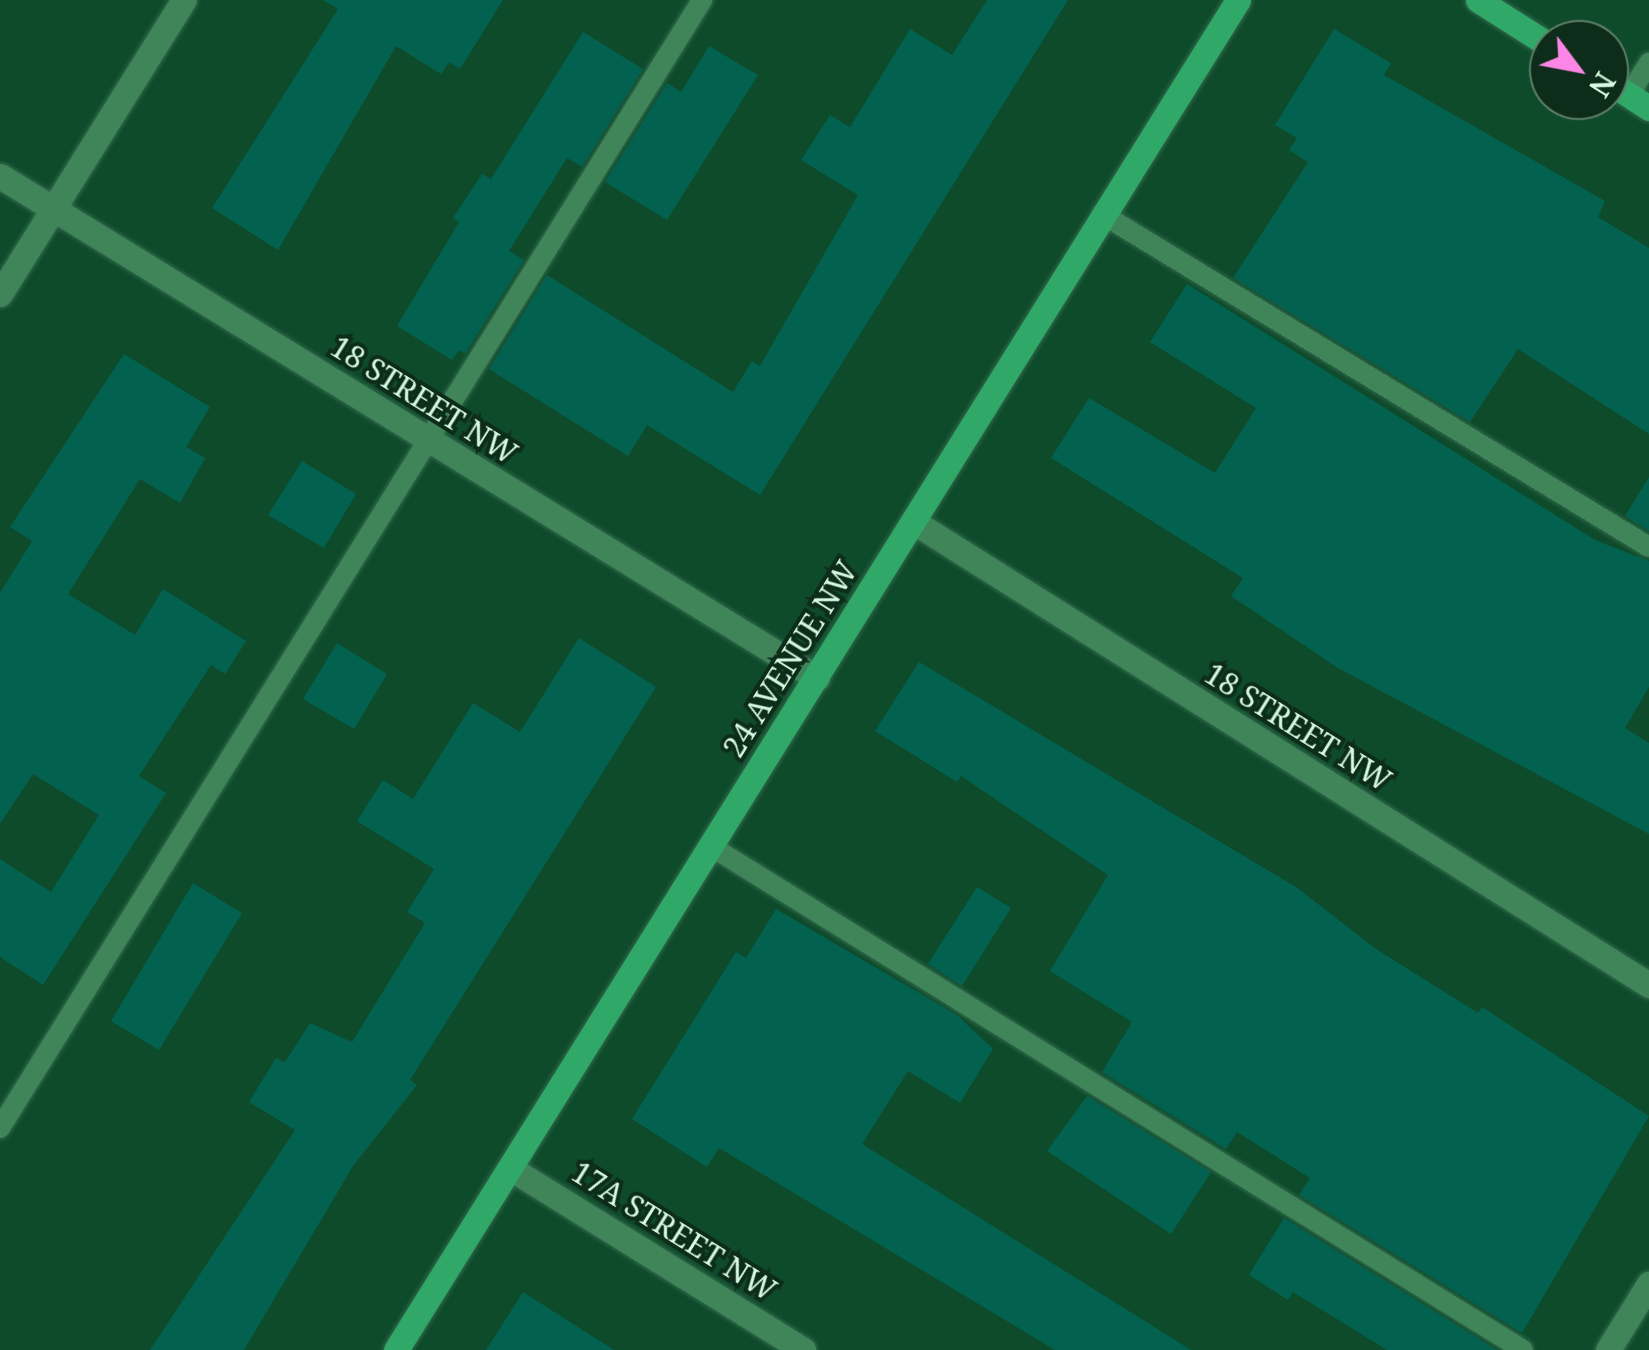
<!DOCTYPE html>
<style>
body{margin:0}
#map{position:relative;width:1649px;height:1350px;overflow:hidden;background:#0e4b2b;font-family:"Noto Serif",serif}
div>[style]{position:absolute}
.building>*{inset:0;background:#036150}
.roads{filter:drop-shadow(0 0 2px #326a4c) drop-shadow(0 0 2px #326a4c)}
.lane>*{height:20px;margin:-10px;padding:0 10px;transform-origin:10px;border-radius:10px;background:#40845a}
.street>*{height:25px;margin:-12.5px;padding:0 12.5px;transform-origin:12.5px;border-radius:12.5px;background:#40845a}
.secondary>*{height:25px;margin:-12.5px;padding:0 12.5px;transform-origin:12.5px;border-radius:12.5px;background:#30a968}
span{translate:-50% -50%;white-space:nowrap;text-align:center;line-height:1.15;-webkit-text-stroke:8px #0d2d1a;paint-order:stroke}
.street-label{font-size:30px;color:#d5fae0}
.north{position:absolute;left:1529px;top:20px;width:100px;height:100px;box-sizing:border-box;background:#0d2d1a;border:2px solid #5d7f69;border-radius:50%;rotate:122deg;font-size:28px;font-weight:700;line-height:40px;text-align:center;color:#d5fae0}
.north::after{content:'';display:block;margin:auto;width:35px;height:45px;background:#fb86e5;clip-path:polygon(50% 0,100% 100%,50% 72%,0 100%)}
</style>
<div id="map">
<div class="building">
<i style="clip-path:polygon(323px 0,503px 0,460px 69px,449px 62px,441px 74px,396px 46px,278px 250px,212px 208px,338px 9px)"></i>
<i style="clip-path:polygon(987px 0,1068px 0,760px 495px,647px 425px,628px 456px,489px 369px,547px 275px,733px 392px,752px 361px,760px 366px,858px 195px,801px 160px,830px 115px,850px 127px,910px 29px,952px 55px)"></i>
<i style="clip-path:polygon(1334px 29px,1391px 63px,1384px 75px,1605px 201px,1598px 217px,1649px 248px,1649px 434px,1518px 349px,1470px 422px,1233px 278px,1308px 162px,1289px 150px,1297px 138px,1275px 125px)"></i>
<i style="clip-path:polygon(583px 32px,643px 69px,582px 167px,567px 158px,509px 251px,524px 260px,465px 354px,459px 350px,452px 360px,397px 326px,459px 222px,453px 218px,482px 174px,491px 179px)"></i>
<i style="clip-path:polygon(709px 46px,758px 75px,667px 220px,605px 182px,667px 83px,681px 92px)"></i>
<i style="clip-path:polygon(1187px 284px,1595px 540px,1649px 561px,1649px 687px,1625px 728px,1649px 743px,1649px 834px,1338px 668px,1231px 596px,1243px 578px,1051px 458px,1089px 398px,1215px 473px,1256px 408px,1150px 342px)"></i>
<i style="clip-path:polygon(124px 354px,210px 407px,186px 447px,205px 458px,180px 503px,140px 479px,68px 594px,135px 635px,163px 589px,246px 641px,225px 674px,211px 665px,139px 776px,166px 793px,43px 985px,0 957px,0 859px,51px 892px,99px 815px,33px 774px,0 824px,0 593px,32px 541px,10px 527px)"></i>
<i style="clip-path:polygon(302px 461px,356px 494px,324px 548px,268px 515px)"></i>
<i style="clip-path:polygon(1649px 477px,1649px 531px,1625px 516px)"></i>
<i style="clip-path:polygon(579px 638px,656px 687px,410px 1080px,417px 1085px,353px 1166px,244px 1350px,150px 1350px,295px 1130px,249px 1102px,276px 1058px,285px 1062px,310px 1023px,352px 1042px,425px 923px,407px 912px,434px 869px,357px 821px,383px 780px,413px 799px,473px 703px,520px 732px)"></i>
<i style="clip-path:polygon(337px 643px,387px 674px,354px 729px,303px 699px)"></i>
<i style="clip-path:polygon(919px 662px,1296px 887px,1376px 949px,1478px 1013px,1482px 1007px,1649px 1116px,1522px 1333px,1299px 1195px,1310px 1178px,1237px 1132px,1226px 1149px,1102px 1072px,1132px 1022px,1050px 971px,1108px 875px,961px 776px,957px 782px,875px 731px)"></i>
<i style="clip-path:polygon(193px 883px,242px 913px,159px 1050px,111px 1021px)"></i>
<i style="clip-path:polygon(977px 887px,1011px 908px,962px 986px,928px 964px)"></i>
<i style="clip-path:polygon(776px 909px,957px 1015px,993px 1049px,960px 1103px,908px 1071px,862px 1144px,1191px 1350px,1055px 1350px,719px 1148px,707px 1167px,632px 1119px,736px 952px,746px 958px)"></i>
<i style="clip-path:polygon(1087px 1096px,1211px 1172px,1171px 1234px,1047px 1151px)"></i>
<i style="clip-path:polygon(1284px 1218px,1497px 1350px,1387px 1350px,1293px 1292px,1288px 1300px,1249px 1275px)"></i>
<i style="clip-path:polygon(523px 1292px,614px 1350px,486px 1350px)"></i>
</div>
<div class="roads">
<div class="lane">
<i style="left:1629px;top:95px;width:38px;rotate:-58deg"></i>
<i style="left:1102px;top:214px;width:640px;rotate:31.33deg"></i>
<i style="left:712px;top:847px;width:954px;rotate:31.81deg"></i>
<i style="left:0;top:1128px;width:1329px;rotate:-58.1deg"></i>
</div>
<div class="street">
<i style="left:0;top:176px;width:959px;rotate:31.57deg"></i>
<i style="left:0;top:294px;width:347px;rotate:-58deg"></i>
<i style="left:914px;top:522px;width:869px;rotate:32.21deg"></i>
<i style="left:510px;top:1168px;width:345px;rotate:31.8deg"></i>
<i style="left:1608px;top:1350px;width:78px;rotate:-58.2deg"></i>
</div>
<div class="secondary">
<i style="left:1478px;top:0;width:84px;rotate:32.4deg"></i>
<i style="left:1609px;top:82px;width:48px;rotate:33deg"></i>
<i style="left:396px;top:1350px;width:1591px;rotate:-58.05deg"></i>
</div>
</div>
<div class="street-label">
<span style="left:424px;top:400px;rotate:32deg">18 STREET NW</span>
<span style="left:790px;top:659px;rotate:-58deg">24 AVENUE NW</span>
<span style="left:1298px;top:727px;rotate:32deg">18 STREET NW</span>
<span style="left:674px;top:1231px;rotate:32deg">17A STREET NW</span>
</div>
<div class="north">N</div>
</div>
